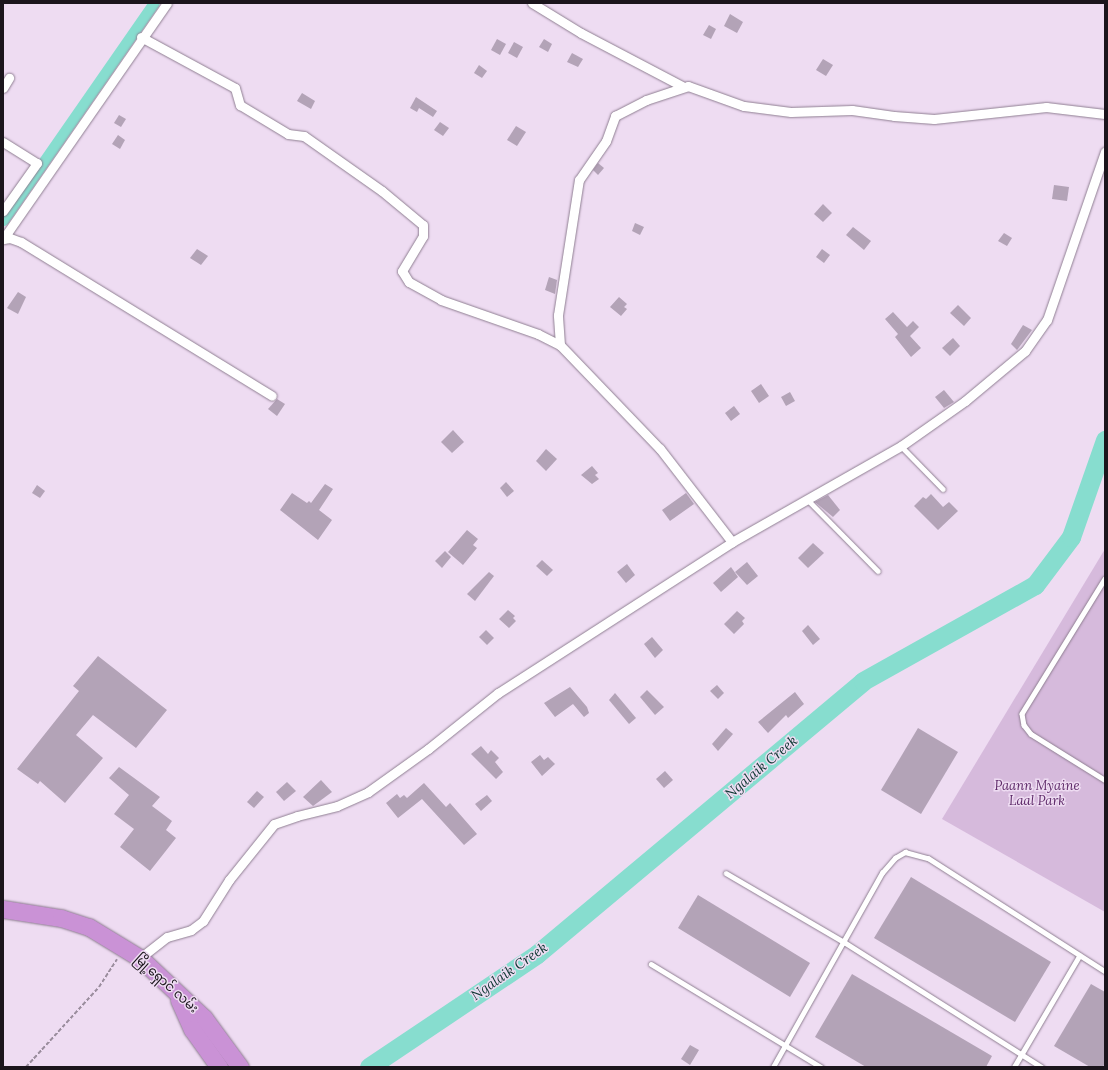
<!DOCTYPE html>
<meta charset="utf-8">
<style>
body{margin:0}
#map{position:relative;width:1108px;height:1070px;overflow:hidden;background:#eedcf2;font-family:Lora,"Noto Sans Myanmar",serif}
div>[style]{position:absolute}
.green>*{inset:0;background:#d6badc}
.canal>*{height:11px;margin:-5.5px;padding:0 5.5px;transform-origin:5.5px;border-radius:5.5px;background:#87ddcf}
.river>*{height:19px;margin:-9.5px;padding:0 9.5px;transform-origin:9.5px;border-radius:9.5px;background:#87ddcf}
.building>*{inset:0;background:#b3a3b7}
.path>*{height:2px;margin-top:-1px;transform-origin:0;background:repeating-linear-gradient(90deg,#9a8d9d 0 4px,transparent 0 6px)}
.roads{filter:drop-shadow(0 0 1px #8f7f92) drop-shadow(0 0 1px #8f7f92)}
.lane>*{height:4.5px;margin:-2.25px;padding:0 2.25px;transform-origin:2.25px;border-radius:2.25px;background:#fff}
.street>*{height:9px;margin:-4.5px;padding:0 4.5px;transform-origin:4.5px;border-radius:4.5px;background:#fff}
.highway>*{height:17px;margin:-8.5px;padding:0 8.5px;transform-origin:8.5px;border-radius:8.5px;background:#ca92d6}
span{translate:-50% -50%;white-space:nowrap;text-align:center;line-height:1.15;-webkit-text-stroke:3px #eedcf2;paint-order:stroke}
.park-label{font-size:13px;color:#5e2a69;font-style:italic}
.street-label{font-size:13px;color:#1b151c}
.water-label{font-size:14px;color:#0c3631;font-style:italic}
.frame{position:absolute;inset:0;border:4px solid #1b151c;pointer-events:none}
</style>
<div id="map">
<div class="green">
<i style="clip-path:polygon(1105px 549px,1105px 912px,942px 819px)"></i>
</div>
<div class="canal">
<i style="left:3px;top:220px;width:264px;rotate:-55.2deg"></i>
</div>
<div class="river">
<i style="left:369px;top:1067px;width:202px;rotate:-33.9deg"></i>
<i style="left:537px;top:954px;width:425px;rotate:-39.9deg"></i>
<i style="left:863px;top:681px;width:197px;rotate:-29.2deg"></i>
<i style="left:1035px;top:585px;width:60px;rotate:-53.1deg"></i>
<i style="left:1071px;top:537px;width:103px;rotate:-70.7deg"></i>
</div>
<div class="building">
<i style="clip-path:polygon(730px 14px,743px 22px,737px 33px,724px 26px)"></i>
<i style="clip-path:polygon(709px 25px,716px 29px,711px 39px,703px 35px)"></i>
<i style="clip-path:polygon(497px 39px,506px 44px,500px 55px,491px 50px)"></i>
<i style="clip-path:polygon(544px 39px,552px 44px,548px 52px,539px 47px)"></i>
<i style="clip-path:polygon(514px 42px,523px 47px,517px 58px,508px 53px)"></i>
<i style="clip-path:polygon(572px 53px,583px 59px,578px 67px,567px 62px)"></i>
<i style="clip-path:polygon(823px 59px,833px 65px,826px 76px,816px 70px)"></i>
<i style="clip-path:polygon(479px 65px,487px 71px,482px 78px,474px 73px)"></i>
<i style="clip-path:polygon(302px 93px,315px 101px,311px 109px,297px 101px)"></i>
<i style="clip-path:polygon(416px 97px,437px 111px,433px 117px,419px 108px,417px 112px,410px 108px)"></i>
<i style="clip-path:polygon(119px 115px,126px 119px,121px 127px,114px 123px)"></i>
<i style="clip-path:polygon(440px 122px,449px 128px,443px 136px,434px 130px)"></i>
<i style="clip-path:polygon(516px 126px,526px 132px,517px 146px,507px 140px)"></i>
<i style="clip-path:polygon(118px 135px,125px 140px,120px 149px,112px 144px)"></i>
<i style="clip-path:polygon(598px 163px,604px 168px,598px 175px,593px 170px)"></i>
<i style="clip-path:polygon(1054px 185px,1069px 187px,1067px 201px,1052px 199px)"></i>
<i style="clip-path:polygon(823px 204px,832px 213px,823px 222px,814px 214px)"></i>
<i style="clip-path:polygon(635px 223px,644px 227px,640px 235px,632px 231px)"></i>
<i style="clip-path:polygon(853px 227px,871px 241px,864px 250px,846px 235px)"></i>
<i style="clip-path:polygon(1004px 233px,1012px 238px,1007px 246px,998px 241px)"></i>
<i style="clip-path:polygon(197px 249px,208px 256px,201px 265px,190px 258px)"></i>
<i style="clip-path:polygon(822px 249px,830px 255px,824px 263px,816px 257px)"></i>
<i style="clip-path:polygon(549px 277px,557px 280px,555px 294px,545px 290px)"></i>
<i style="clip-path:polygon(18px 292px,26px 297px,18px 314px,7px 308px)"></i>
<i style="clip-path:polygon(619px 297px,627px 304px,624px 307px,627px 309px,621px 316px,610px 307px)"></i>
<i style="clip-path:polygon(958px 305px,971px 318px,964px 326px,950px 313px)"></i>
<i style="clip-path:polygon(893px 312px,907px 327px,913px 321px,919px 327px,910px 336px,921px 348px,911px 357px,895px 337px,898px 334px,885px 319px)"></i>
<i style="clip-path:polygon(1023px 325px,1032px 330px,1017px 350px,1011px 344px)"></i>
<i style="clip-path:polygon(953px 338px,960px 346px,950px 356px,942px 348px)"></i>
<i style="clip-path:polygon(761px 384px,769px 396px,759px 403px,751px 391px)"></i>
<i style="clip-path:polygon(944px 390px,954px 402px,944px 408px,935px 397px)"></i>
<i style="clip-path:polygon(790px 392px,795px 401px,786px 406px,781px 397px)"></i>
<i style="clip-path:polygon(277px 399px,285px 404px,277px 416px,268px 409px)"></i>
<i style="clip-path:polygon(734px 406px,740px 414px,731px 421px,725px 413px)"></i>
<i style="clip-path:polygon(453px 430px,464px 442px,452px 453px,441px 442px)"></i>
<i style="clip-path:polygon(546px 449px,557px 459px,546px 471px,536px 461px)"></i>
<i style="clip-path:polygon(592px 466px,598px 473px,595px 475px,599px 479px,592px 484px,581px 475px)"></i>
<i style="clip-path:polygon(506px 482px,514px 491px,507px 497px,500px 488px)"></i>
<i style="clip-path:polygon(325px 484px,333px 489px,319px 510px,332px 520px,318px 540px,280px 510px,292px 493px,307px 503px,309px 501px,311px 503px)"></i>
<i style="clip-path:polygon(37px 485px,45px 491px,40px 498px,32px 493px)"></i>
<i style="clip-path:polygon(686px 493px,694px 504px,670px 521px,662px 510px)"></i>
<i style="clip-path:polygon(931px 494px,943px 507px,949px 502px,958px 511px,938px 530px,914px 506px,923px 497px,926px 499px)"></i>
<i style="clip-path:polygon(828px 495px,840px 510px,833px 517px,815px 502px)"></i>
<i style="clip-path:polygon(467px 530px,478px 539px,473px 545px,477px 548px,463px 565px,448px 552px)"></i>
<i style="clip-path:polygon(813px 543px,824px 553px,808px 568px,798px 558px)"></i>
<i style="clip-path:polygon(445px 551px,451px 557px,442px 568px,435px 561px)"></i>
<i style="clip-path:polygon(542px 560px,553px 570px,547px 576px,536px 566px)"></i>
<i style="clip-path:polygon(747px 562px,758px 576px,747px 585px,735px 572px)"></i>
<i style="clip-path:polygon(627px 564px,635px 575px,626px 583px,617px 572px)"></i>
<i style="clip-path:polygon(731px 567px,738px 577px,721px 592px,713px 583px)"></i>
<i style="clip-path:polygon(489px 572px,494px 576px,475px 601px,467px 594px)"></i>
<i style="clip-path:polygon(508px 610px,515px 616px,513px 618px,516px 621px,509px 628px,499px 619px)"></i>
<i style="clip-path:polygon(737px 611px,745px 618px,742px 621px,744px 624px,734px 634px,724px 624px)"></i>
<i style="clip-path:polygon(808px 625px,820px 639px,813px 645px,802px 631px)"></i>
<i style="clip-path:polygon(486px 630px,494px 638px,487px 645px,479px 637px)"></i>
<i style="clip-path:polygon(652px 637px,663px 650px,655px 658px,644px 644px)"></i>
<i style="clip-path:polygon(98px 656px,167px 710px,136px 748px,93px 715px,76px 735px,103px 758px,65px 803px,40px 781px,38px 784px,17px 769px,79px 691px,73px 686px)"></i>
<i style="clip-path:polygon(717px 685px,724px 693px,718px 699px,710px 691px)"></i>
<i style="clip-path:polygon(570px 687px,587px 707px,589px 713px,584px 717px,573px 704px,555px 717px,544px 703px)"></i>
<i style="clip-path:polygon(647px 690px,664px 707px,655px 715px,640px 697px)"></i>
<i style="clip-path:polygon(795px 692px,804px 704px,788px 718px,786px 715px,768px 733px,758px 722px)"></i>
<i style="clip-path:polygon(615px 693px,636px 718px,629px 724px,609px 700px)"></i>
<i style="clip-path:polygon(726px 728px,733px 734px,718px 751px,712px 744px)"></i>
<i style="clip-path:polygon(918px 728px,958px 752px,921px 814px,881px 790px)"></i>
<i style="clip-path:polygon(481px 746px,488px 754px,491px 750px,499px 758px,495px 762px,503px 772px,496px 779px,471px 754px)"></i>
<i style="clip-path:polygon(540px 755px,544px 760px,548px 757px,555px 764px,542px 776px,531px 762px)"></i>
<i style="clip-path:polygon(119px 767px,160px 797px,152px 806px,172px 821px,166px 830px,176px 838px,150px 871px,120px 847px,134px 829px,114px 814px,129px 795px,109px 778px)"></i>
<i style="clip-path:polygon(665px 771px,673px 780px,664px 788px,656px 779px)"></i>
<i style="clip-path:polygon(321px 780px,332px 792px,313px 806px,303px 797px)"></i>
<i style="clip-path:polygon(287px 782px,296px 791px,284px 801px,276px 792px)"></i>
<i style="clip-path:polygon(424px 783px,446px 807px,450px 803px,477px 834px,464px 845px,422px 799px,398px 818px,386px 803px,397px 794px,400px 798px,404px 795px,407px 798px)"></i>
<i style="clip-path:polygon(257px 791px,264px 797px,254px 808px,247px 802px)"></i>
<i style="clip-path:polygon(487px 795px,492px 801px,481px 811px,475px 804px)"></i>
<i style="clip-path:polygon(911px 877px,1051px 962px,1015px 1022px,874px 938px)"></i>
<i style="clip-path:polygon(698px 895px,810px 963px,790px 997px,678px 928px)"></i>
<i style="clip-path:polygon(852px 974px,992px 1056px,986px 1067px,866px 1067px,815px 1037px)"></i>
<i style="clip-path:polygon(1091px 984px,1105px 992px,1105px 1063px,1103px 1067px,1090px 1067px,1054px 1046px)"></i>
<i style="clip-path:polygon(690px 1045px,699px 1050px,690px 1065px,681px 1059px)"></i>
</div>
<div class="path">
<i style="left:26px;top:1067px;width:108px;rotate:-47.6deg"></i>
<i style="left:99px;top:987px;width:33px;rotate:-57deg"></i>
</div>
<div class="roads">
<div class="lane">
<i style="left:901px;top:446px;width:60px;rotate:45.7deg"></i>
<i style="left:807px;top:499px;width:101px;rotate:45.4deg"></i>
<i style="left:1105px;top:579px;width:158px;rotate:121.6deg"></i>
<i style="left:1022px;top:714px;width:11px;rotate:80deg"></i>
<i style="left:1024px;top:725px;width:11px;rotate:52deg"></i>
<i style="left:1031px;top:734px;width:87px;rotate:31.9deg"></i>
<i style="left:726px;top:873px;width:137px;rotate:30.3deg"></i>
<i style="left:844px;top:942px;width:234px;rotate:32.3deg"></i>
<i style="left:651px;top:964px;width:199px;rotate:31.2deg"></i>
<i style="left:773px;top:1067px;width:223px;rotate:-60.7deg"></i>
<i style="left:882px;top:873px;width:20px;rotate:-49deg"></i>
<i style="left:895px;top:858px;width:12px;rotate:-31deg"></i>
<i style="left:905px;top:852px;width:24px;rotate:15deg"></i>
<i style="left:928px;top:858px;width:210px;rotate:32.6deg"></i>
<i style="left:1014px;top:1067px;width:129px;rotate:-59.6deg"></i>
</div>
<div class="street">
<i style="left:532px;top:3px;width:57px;rotate:31.5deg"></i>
<i style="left:581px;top:33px;width:114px;rotate:27.7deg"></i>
<i style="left:141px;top:37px;width:107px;rotate:28.5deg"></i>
<i style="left:235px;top:88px;width:18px;rotate:74deg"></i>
<i style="left:240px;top:105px;width:56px;rotate:31.1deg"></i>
<i style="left:288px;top:134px;width:16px;rotate:7deg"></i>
<i style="left:304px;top:136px;width:95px;rotate:35.2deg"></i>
<i style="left:382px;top:191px;width:53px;rotate:39.7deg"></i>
<i style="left:423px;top:225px;width:11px;rotate:90deg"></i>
<i style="left:423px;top:236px;width:41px;rotate:121deg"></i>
<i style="left:402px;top:271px;width:13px;rotate:58deg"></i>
<i style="left:409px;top:282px;width:37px;rotate:29deg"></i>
<i style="left:441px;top:300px;width:103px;rotate:19.3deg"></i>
<i style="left:538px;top:334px;width:25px;rotate:27deg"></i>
<i style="left:3px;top:88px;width:12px;rotate:-59deg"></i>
<i style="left:3px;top:142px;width:40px;rotate:32deg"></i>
<i style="left:37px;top:163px;width:59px;rotate:125.3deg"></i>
<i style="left:3px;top:239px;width:7px;rotate:-8deg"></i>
<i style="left:10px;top:238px;width:12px;rotate:20deg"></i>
<i style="left:21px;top:242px;width:294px;rotate:31.5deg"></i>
<i style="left:3px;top:239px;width:287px;rotate:-55.2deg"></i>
<i style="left:732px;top:542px;width:118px;rotate:-127.7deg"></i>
<i style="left:660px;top:449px;width:144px;rotate:-133.9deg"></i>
<i style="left:560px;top:345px;width:30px;rotate:-94deg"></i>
<i style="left:558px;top:315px;width:137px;rotate:-81.2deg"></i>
<i style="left:579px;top:180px;width:47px;rotate:-55.3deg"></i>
<i style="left:606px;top:141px;width:27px;rotate:-70deg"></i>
<i style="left:615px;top:116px;width:35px;rotate:-27deg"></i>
<i style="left:646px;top:100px;width:44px;rotate:-18.4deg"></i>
<i style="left:688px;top:86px;width:59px;rotate:19.7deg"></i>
<i style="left:744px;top:106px;width:47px;rotate:7.3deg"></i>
<i style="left:791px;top:112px;width:61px;rotate:-1.9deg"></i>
<i style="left:852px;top:110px;width:42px;rotate:8.1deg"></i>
<i style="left:894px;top:116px;width:40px;rotate:4.3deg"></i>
<i style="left:934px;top:119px;width:113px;rotate:-6.1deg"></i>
<i style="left:1046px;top:107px;width:59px;rotate:6.8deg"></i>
<i style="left:140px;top:958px;width:34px;rotate:-38deg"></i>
<i style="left:167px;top:937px;width:25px;rotate:-16deg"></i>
<i style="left:191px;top:930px;width:15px;rotate:-37deg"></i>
<i style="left:203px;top:921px;width:49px;rotate:-57.6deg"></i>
<i style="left:229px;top:880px;width:72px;rotate:-51.2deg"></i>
<i style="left:274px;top:824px;width:24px;rotate:-19deg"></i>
<i style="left:297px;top:816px;width:41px;rotate:-14deg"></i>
<i style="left:337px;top:806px;width:34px;rotate:-24deg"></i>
<i style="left:368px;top:792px;width:74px;rotate:-35.6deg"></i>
<i style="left:428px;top:749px;width:90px;rotate:-38.7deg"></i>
<i style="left:498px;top:693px;width:278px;rotate:-32.8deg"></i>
<i style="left:732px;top:542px;width:194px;rotate:-29.6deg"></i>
<i style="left:901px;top:446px;width:78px;rotate:-35.1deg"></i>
<i style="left:965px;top:401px;width:78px;rotate:-39.8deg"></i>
<i style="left:1025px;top:351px;width:38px;rotate:-55deg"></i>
<i style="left:1047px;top:320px;width:178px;rotate:-71deg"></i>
</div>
<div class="highway">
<i style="left:3px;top:909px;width:59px;rotate:8.8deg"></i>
<i style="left:61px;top:918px;width:29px;rotate:18deg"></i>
<i style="left:89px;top:927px;width:60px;rotate:31.3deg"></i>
<i style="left:140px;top:958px;width:88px;rotate:43.2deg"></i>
<i style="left:204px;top:1018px;width:61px;rotate:53.7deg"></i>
<i style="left:179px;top:1000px;width:32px;rotate:66deg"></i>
<i style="left:192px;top:1029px;width:47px;rotate:54.6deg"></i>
</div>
</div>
<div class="park-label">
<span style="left:1037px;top:794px">Paann Myaine<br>Laal Park</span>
</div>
<div class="street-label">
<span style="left:166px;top:984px;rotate:42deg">မြို့ရှောင် လမ်း</span>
</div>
<div class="water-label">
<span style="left:761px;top:767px;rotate:-40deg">Ngalaik Creek</span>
<span style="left:509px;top:971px;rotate:-35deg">Ngalaik Creek</span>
</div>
<div class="frame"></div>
</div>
